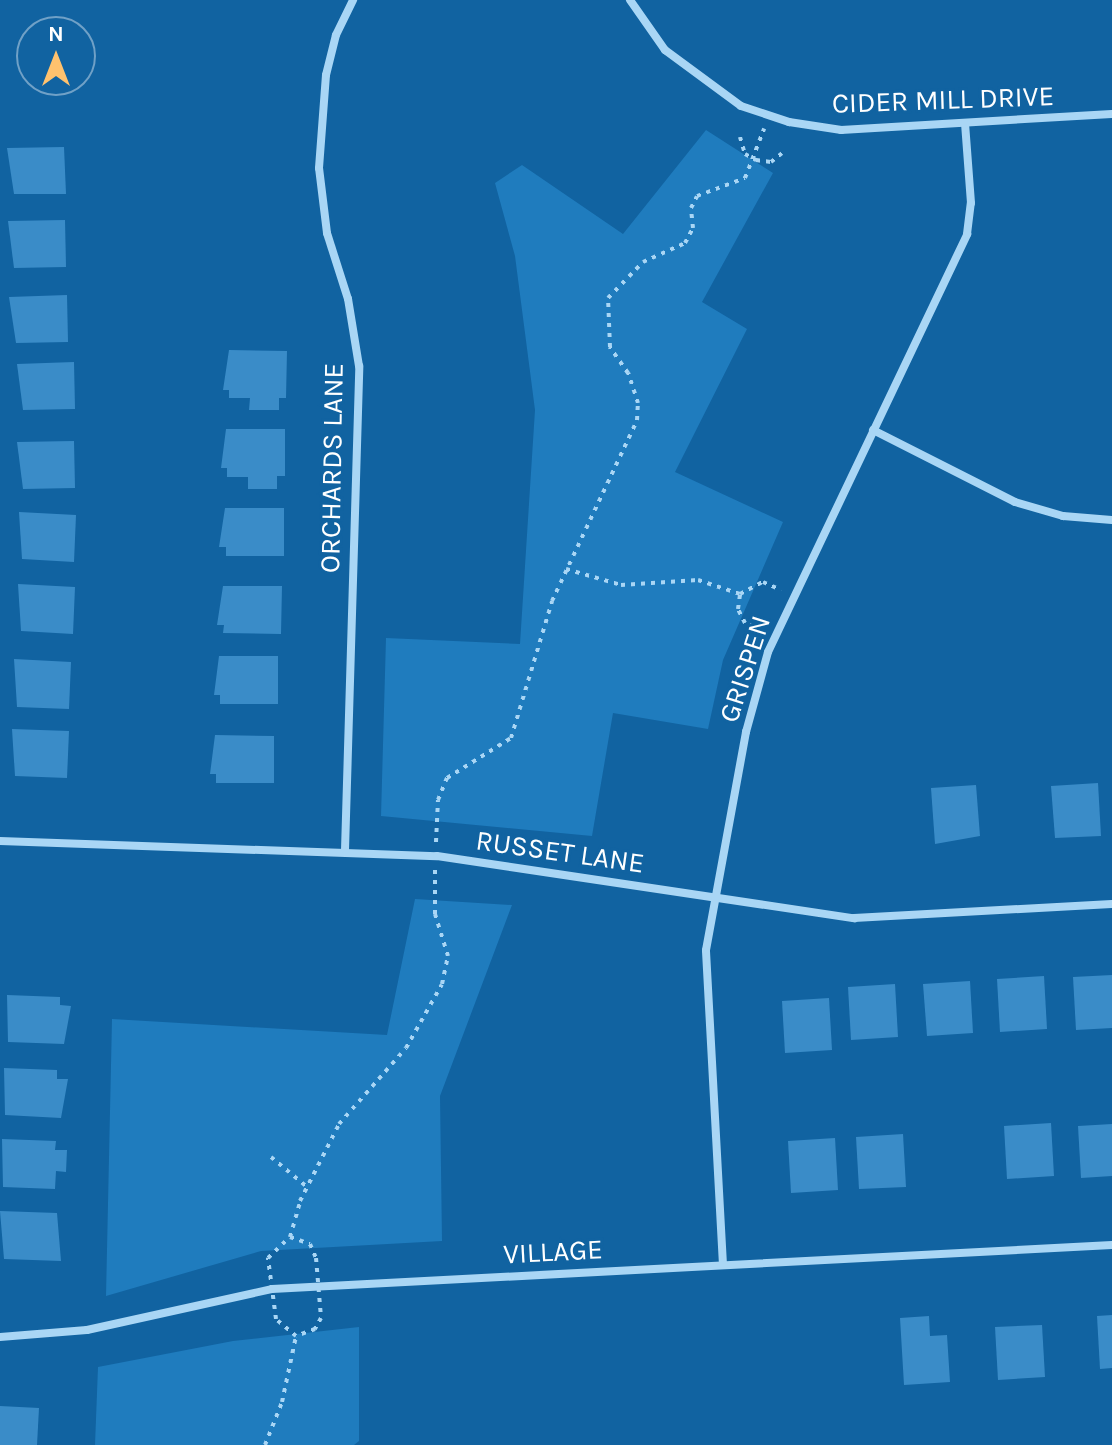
<!DOCTYPE html>
<style>
body{margin:0}
#map{position:relative;width:1112px;height:1445px;overflow:hidden;background:#1163a1;font-family:Karla,sans-serif}
div>[style]{position:absolute}
.green>*{inset:0;background:#1f7cbe}
.building>*{inset:0;background:#3a8cc8}
.path>*{height:4px;margin-top:-2px;transform-origin:0;background:repeating-linear-gradient(90deg,#a9d6f5 0 4px,transparent 0 10px)}
.street>*{height:8px;margin:-4px;padding:0 4px;transform-origin:4px;border-radius:4px;background:#a9d6f5}
span{translate:-50% -50%;white-space:nowrap;text-align:center;line-height:1.15;-webkit-text-stroke:6px #1163a1;paint-order:stroke}
.street-label{font-size:28px;color:#fff}
.north{position:absolute;left:16px;top:16px;width:80px;height:80px;box-sizing:border-box;background:#1163a1;border:2px solid #70a1c7;border-radius:50%;rotate:0deg;font-size:22px;font-weight:700;line-height:32px;text-align:center;color:#fff}
.north::after{content:'';display:block;margin:auto;width:28px;height:36px;background:#ffc26e;clip-path:polygon(50% 0,100% 100%,50% 72%,0 100%)}
</style>
<div id="map">
<div class="green">
<i style="clip-path:polygon(706px 130px,773px 173px,702px 302px,747px 329px,675px 472px,783px 522px,723px 660px,708px 729px,613px 713px,592px 836px,381px 816px,386px 638px,520px 644px,535px 410px,515px 256px,495px 183px,522px 165px,623px 234px)"></i>
<i style="clip-path:polygon(415px 899px,512px 905px,440px 1096px,442px 1241px,261px 1251px,106px 1296px,112px 1019px,387px 1035px)"></i>
<i style="clip-path:polygon(359px 1327px,359px 1441px,354px 1445px,95px 1445px,98px 1367px,233px 1341px)"></i>
</div>
<div class="building">
<i style="clip-path:polygon(64px 147px,66px 194px,14px 194px,7px 148px)"></i>
<i style="clip-path:polygon(65px 220px,66px 267px,14px 268px,8px 221px)"></i>
<i style="clip-path:polygon(67px 295px,68px 342px,16px 343px,9px 297px)"></i>
<i style="clip-path:polygon(229px 350px,287px 351px,286px 398px,279px 398px,279px 410px,249px 410px,250px 398px,229px 398px,229px 390px,223px 390px)"></i>
<i style="clip-path:polygon(74px 362px,75px 409px,23px 410px,17px 364px)"></i>
<i style="clip-path:polygon(226px 429px,285px 429px,285px 476px,277px 476px,277px 489px,248px 489px,248px 477px,227px 477px,227px 468px,221px 468px)"></i>
<i style="clip-path:polygon(74px 441px,75px 488px,23px 489px,17px 442px)"></i>
<i style="clip-path:polygon(225px 508px,284px 508px,284px 556px,226px 556px,226px 547px,219px 547px)"></i>
<i style="clip-path:polygon(19px 512px,76px 515px,74px 562px,22px 559px)"></i>
<i style="clip-path:polygon(18px 584px,75px 587px,73px 634px,21px 631px)"></i>
<i style="clip-path:polygon(223px 586px,282px 586px,281px 634px,223px 633px,224px 625px,217px 625px)"></i>
<i style="clip-path:polygon(219px 656px,278px 656px,278px 704px,220px 704px,220px 695px,214px 695px)"></i>
<i style="clip-path:polygon(14px 659px,71px 662px,69px 709px,17px 707px)"></i>
<i style="clip-path:polygon(12px 729px,69px 731px,67px 778px,15px 776px)"></i>
<i style="clip-path:polygon(215px 735px,274px 736px,274px 783px,216px 783px,216px 774px,210px 774px)"></i>
<i style="clip-path:polygon(1098px 783px,1101px 836px,1055px 838px,1051px 786px)"></i>
<i style="clip-path:polygon(976px 785px,980px 836px,935px 844px,931px 788px)"></i>
<i style="clip-path:polygon(1112px 975px,1112px 1028px,1076px 1030px,1073px 977px)"></i>
<i style="clip-path:polygon(1044px 976px,1047px 1029px,1000px 1032px,997px 979px)"></i>
<i style="clip-path:polygon(970px 981px,973px 1033px,927px 1036px,923px 984px)"></i>
<i style="clip-path:polygon(895px 984px,898px 1037px,851px 1040px,848px 987px)"></i>
<i style="clip-path:polygon(7px 995px,60px 997px,60px 1005px,71px 1006px,64px 1044px,8px 1042px)"></i>
<i style="clip-path:polygon(829px 998px,832px 1050px,785px 1053px,782px 1001px)"></i>
<i style="clip-path:polygon(4px 1068px,57px 1070px,57px 1079px,68px 1079px,61px 1118px,5px 1115px)"></i>
<i style="clip-path:polygon(1051px 1123px,1054px 1176px,1007px 1179px,1004px 1126px)"></i>
<i style="clip-path:polygon(1112px 1124px,1112px 1176px,1081px 1178px,1078px 1126px)"></i>
<i style="clip-path:polygon(903px 1134px,906px 1187px,859px 1189px,856px 1137px)"></i>
<i style="clip-path:polygon(835px 1138px,838px 1190px,791px 1193px,788px 1141px)"></i>
<i style="clip-path:polygon(2px 1139px,56px 1141px,55px 1150px,67px 1150px,66px 1172px,56px 1171px,55px 1189px,3px 1187px)"></i>
<i style="clip-path:polygon(0 1211px,57px 1213px,61px 1261px,4px 1259px)"></i>
<i style="clip-path:polygon(1112px 1315px,1112px 1368px,1100px 1369px,1097px 1316px)"></i>
<i style="clip-path:polygon(929px 1316px,930px 1336px,947px 1335px,950px 1382px,904px 1385px,900px 1318px)"></i>
<i style="clip-path:polygon(1042px 1325px,1045px 1377px,998px 1380px,995px 1327px)"></i>
<i style="clip-path:polygon(0 1406px,39px 1408px,37px 1445px,0 1445px)"></i>
</div>
<div class="path">
<i style="left:740px;top:137px;width:18px;rotate:74deg"></i>
<i style="left:745px;top:154px;width:13px;rotate:29deg"></i>
<i style="left:756px;top:160px;width:15px;rotate:8deg"></i>
<i style="left:771px;top:162px;width:14px;rotate:-39deg"></i>
<i style="left:566px;top:569px;width:57px;rotate:16.2deg"></i>
<i style="left:621px;top:585px;width:77px;rotate:-3.7deg"></i>
<i style="left:698px;top:580px;width:44px;rotate:18.4deg"></i>
<i style="left:762px;top:630px;width:18px;rotate:-158deg"></i>
<i style="left:745px;top:623px;width:16px;rotate:-117deg"></i>
<i style="left:738px;top:609px;width:15px;rotate:-82deg"></i>
<i style="left:740px;top:594px;width:26px;rotate:-28deg"></i>
<i style="left:763px;top:582px;width:20px;rotate:24deg"></i>
<i style="left:436px;top:842px;width:42px;rotate:-87.3deg"></i>
<i style="left:438px;top:800px;width:24px;rotate:-68deg"></i>
<i style="left:447px;top:778px;width:75px;rotate:-32deg"></i>
<i style="left:511px;top:738px;width:143px;rotate:-73.3deg"></i>
<i style="left:552px;top:601px;width:200px;rotate:-64.8deg"></i>
<i style="left:637px;top:420px;width:17px;rotate:-87deg"></i>
<i style="left:638px;top:403px;width:32px;rotate:-108deg"></i>
<i style="left:628px;top:373px;width:32px;rotate:-125deg"></i>
<i style="left:610px;top:347px;width:49px;rotate:-92.3deg"></i>
<i style="left:608px;top:298px;width:50px;rotate:-45.8deg"></i>
<i style="left:643px;top:262px;width:46px;rotate:-24.3deg"></i>
<i style="left:685px;top:243px;width:17px;rotate:-62deg"></i>
<i style="left:693px;top:228px;width:20px;rotate:-96deg"></i>
<i style="left:691px;top:208px;width:13px;rotate:-63deg"></i>
<i style="left:697px;top:196px;width:51px;rotate:-20.6deg"></i>
<i style="left:745px;top:178px;width:53px;rotate:-68.8deg"></i>
<i style="left:271px;top:1157px;width:47px;rotate:39.8deg"></i>
<i style="left:290px;top:1237px;width:37px;rotate:-74deg"></i>
<i style="left:300px;top:1201px;width:86px;rotate:-63.1deg"></i>
<i style="left:339px;top:1124px;width:101px;rotate:-48.6deg"></i>
<i style="left:406px;top:1048px;width:73px;rotate:-60.6deg"></i>
<i style="left:442px;top:984px;width:29px;rotate:-78deg"></i>
<i style="left:448px;top:956px;width:44px;rotate:-107.2deg"></i>
<i style="left:435px;top:914px;width:44px;rotate:-90deg"></i>
<i style="left:290px;top:1237px;width:21px;rotate:19deg"></i>
<i style="left:310px;top:1244px;width:15px;rotate:67deg"></i>
<i style="left:316px;top:1258px;width:60px;rotate:85.2deg"></i>
<i style="left:321px;top:1318px;width:13px;rotate:119deg"></i>
<i style="left:315px;top:1329px;width:20px;rotate:160deg"></i>
<i style="left:296px;top:1336px;width:26px;rotate:-140deg"></i>
<i style="left:276px;top:1319px;width:62px;rotate:-97.5deg"></i>
<i style="left:268px;top:1258px;width:30px;rotate:-44deg"></i>
<i style="left:265px;top:1445px;width:46px;rotate:-68.4deg"></i>
<i style="left:282px;top:1402px;width:67px;rotate:-78deg"></i>
</div>
<div class="street">
<i style="left:630px;top:0;width:61px;rotate:55deg"></i>
<i style="left:665px;top:50px;width:94px;rotate:36.4deg"></i>
<i style="left:741px;top:106px;width:51px;rotate:18.4deg"></i>
<i style="left:789px;top:122px;width:53px;rotate:8.7deg"></i>
<i style="left:841px;top:130px;width:271px;rotate:-3.4deg"></i>
<i style="left:873px;top:430px;width:159px;rotate:26.9deg"></i>
<i style="left:1015px;top:502px;width:50px;rotate:16.3deg"></i>
<i style="left:1063px;top:516px;width:49px;rotate:4.7deg"></i>
<i style="left:0;top:841px;width:437px;rotate:2deg"></i>
<i style="left:437px;top:856px;width:422px;rotate:8.5deg"></i>
<i style="left:854px;top:918px;width:258px;rotate:-3.1deg"></i>
<i style="left:345px;top:850px;width:484px;rotate:-88.3deg"></i>
<i style="left:359px;top:366px;width:68px;rotate:-99.3deg"></i>
<i style="left:348px;top:299px;width:69px;rotate:-107.7deg"></i>
<i style="left:327px;top:233px;width:65px;rotate:-97deg"></i>
<i style="left:319px;top:168px;width:93px;rotate:-85.7deg"></i>
<i style="left:326px;top:75px;width:41px;rotate:-76deg"></i>
<i style="left:336px;top:35px;width:39px;rotate:-64deg"></i>
<i style="left:723px;top:1265px;width:315px;rotate:-93.1deg"></i>
<i style="left:706px;top:950px;width:222px;rotate:-79.6deg"></i>
<i style="left:746px;top:732px;width:83px;rotate:-74.6deg"></i>
<i style="left:768px;top:652px;width:463px;rotate:-64.5deg"></i>
<i style="left:967px;top:234px;width:31px;rotate:-83deg"></i>
<i style="left:971px;top:203px;width:80px;rotate:-94.3deg"></i>
<i style="left:0;top:1337px;width:87px;rotate:-4.6deg"></i>
<i style="left:87px;top:1330px;width:189px;rotate:-12.5deg"></i>
<i style="left:272px;top:1289px;width:841px;rotate:-3deg"></i>
</div>
<div class="street-label">
<span style="left:943px;top:100px;rotate:-2deg">CIDER MILL DRIVE</span>
<span style="left:332px;top:468px;rotate:-89deg">ORCHARDS LANE</span>
<span style="left:745px;top:669px;rotate:-72deg">GRISPEN</span>
<span style="left:560px;top:852px;rotate:8deg">RUSSET LANE</span>
<span style="left:553px;top:1252px;rotate:-3deg">VILLAGE</span>
</div>
<div class="north">N</div>
</div>
